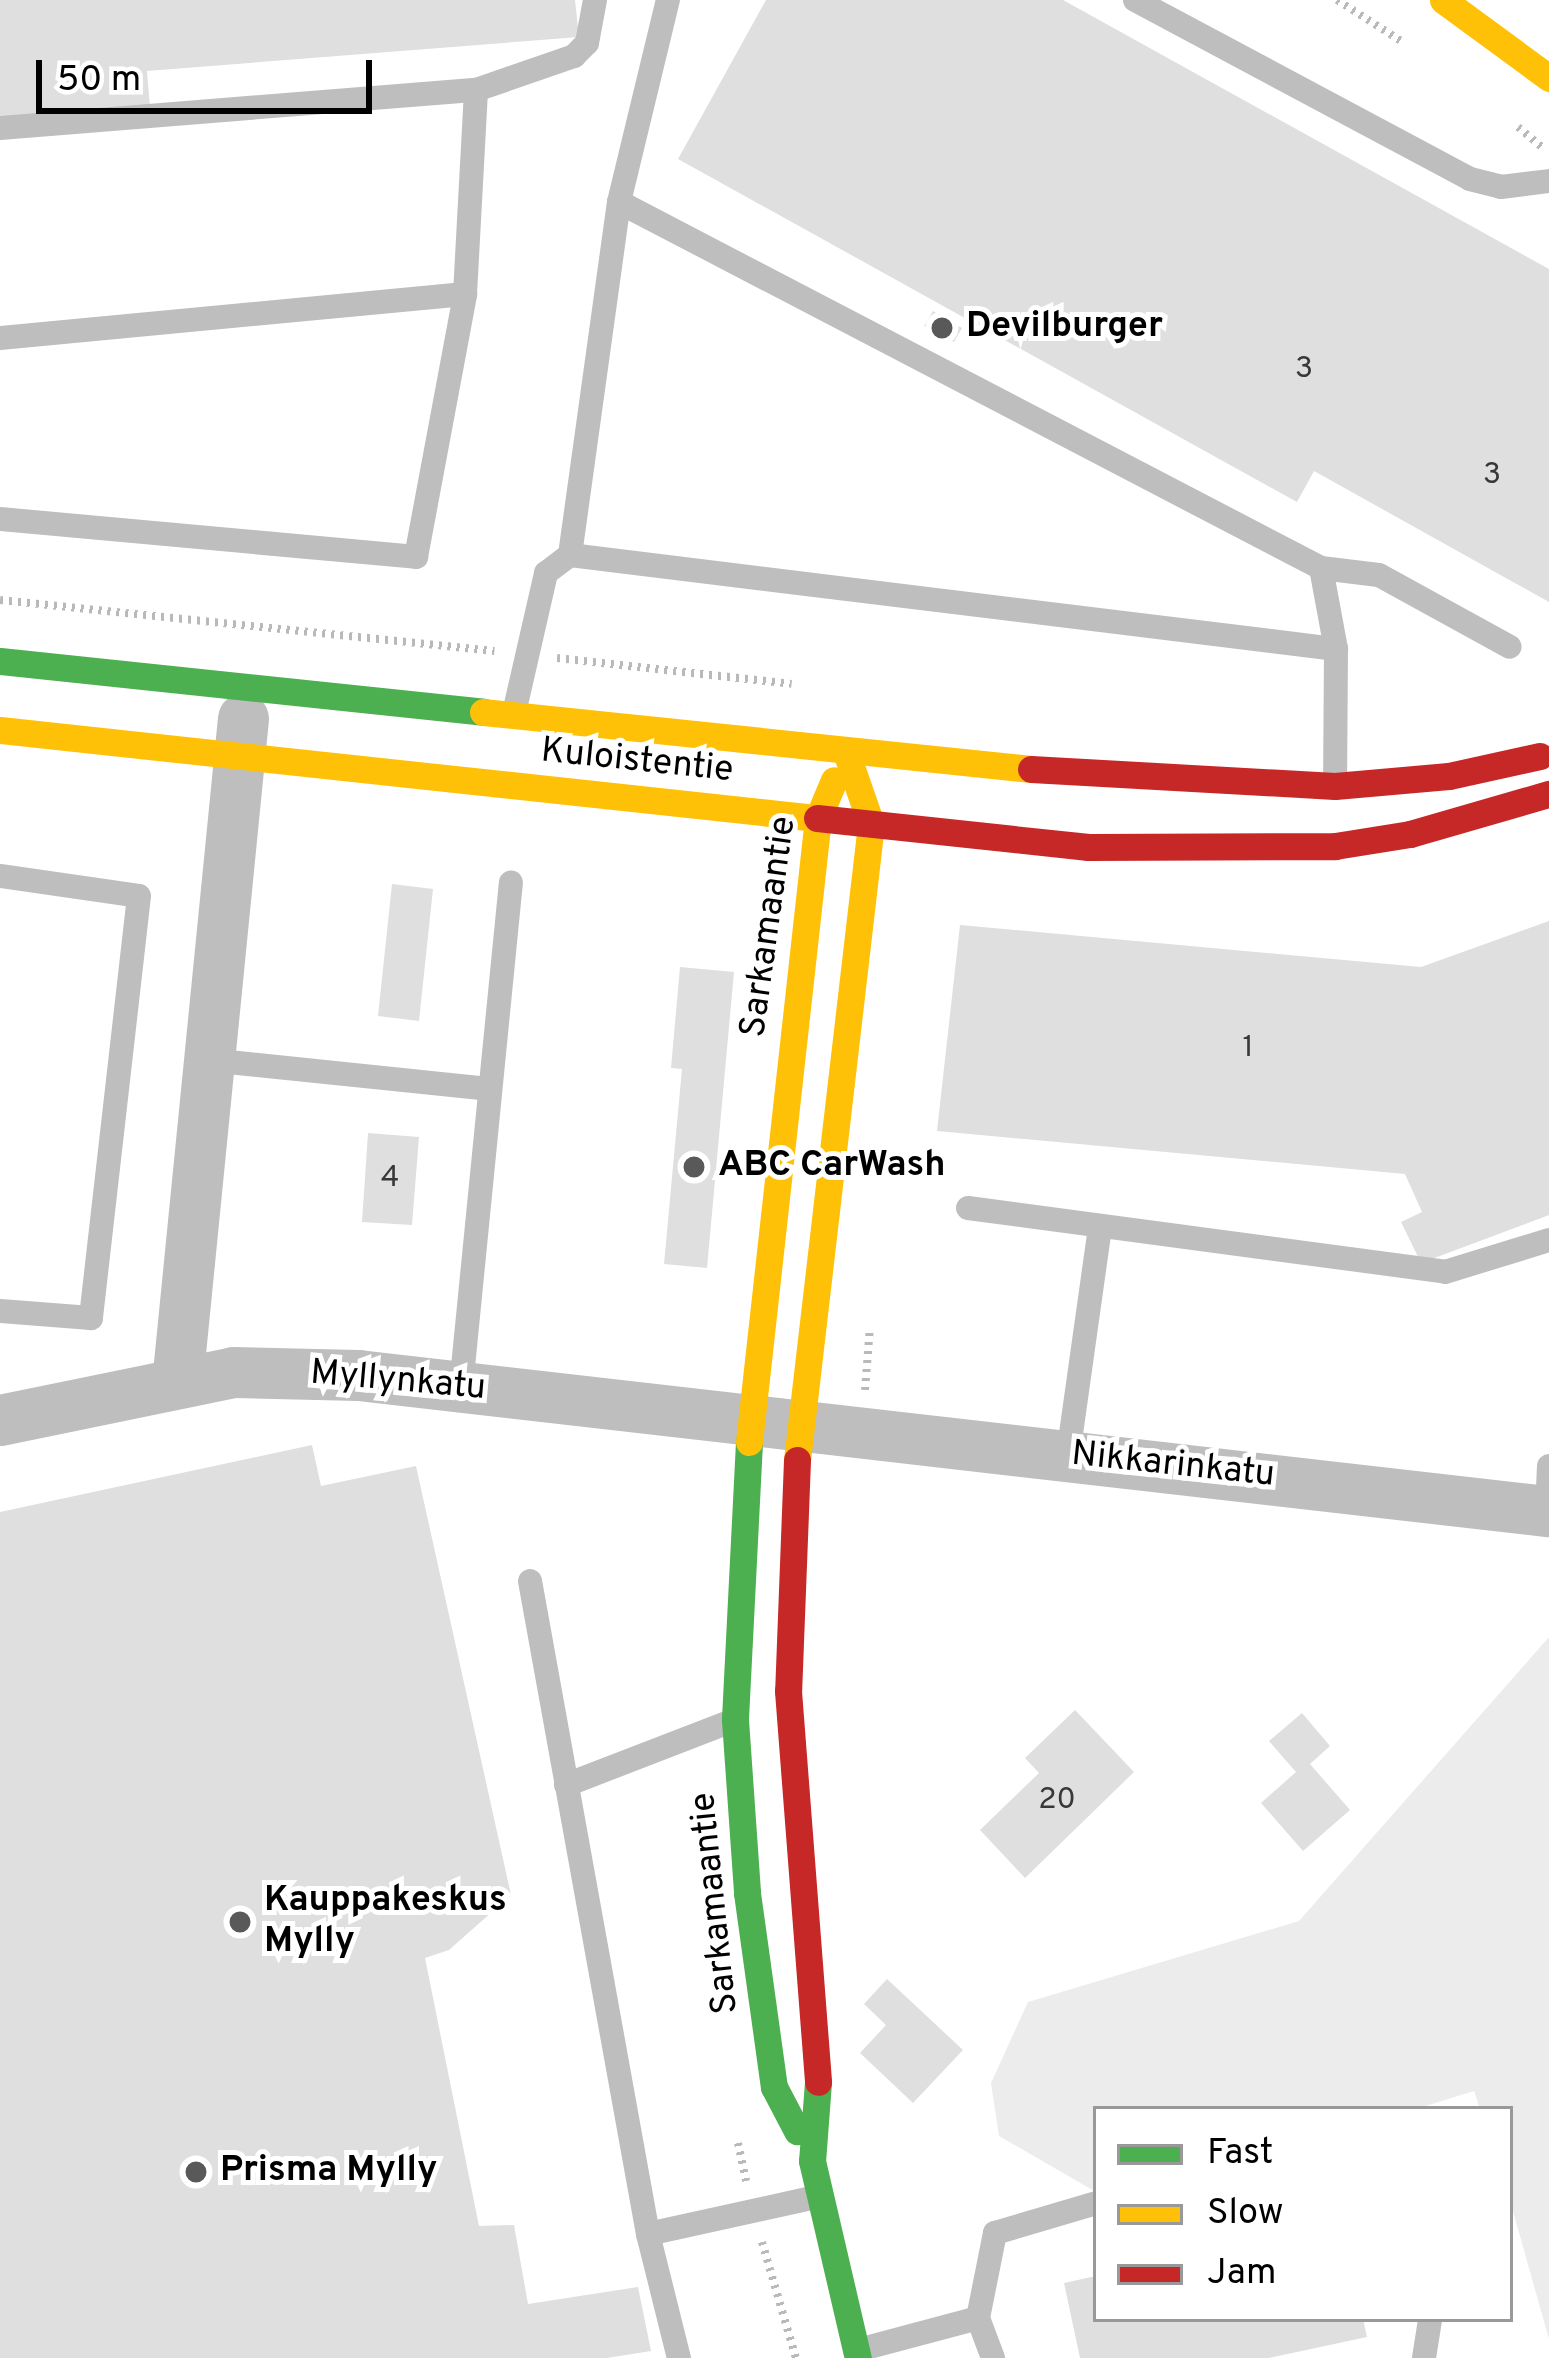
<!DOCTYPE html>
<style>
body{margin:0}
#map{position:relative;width:1549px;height:2358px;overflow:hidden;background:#fff;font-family:Overpass,sans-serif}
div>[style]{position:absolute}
.green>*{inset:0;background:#ececec}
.building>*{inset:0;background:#dfdfdf}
.path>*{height:8px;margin-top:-4px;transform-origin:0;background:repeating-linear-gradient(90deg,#b9b9b9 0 3px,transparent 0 9px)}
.lane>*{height:24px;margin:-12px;padding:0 12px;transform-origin:12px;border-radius:12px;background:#bebebe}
.street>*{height:51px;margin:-25.5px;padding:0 25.5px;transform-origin:25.5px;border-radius:25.5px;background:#bebebe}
.fast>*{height:27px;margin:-13.5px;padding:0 13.5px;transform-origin:13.5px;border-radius:13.5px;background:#4caf50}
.slow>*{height:27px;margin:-13.5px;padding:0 13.5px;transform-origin:13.5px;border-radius:13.5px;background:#ffc107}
.jam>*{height:27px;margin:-13.5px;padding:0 13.5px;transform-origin:13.5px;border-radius:13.5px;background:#c62828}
.dots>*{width:33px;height:33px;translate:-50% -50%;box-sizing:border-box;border:6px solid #fff;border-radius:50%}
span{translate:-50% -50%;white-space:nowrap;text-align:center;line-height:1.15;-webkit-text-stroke:10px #fff;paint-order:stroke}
.number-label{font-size:30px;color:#383838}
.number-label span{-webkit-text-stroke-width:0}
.poi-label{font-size:36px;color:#000;font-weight:700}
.left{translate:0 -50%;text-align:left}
.street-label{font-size:36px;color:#000}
.legend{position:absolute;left:1093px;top:2106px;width:420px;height:216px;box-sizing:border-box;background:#fff;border:3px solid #999;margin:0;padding:15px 21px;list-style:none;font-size:36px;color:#000}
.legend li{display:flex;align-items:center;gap:24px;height:60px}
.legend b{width:60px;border:3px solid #999}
.scale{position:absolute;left:36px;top:60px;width:336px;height:54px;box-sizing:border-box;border:6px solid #000;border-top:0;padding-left:15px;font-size:36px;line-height:42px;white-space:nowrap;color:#000;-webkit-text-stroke:9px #fff;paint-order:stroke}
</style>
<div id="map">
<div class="green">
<i style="clip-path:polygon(1549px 1637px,1549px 2339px,1510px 2201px,1510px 2109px,1480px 2109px,1474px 2091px,1416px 2109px,1096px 2109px,1096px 2192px,999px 2136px,991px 2083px,1028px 2002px,1299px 1921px)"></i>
</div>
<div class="building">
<i style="clip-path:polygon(0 0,575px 0,579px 37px,147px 71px,150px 107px,0 120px)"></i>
<i style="clip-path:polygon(766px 0,1063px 0,1549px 269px,1549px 602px,1314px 471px,1297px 502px,678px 159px)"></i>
<i style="clip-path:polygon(933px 311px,962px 328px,954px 342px,924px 326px)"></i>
<i style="clip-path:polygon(392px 884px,433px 889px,419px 1021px,378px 1016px)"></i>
<i style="clip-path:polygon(1549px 921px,1549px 1215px,1421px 1263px,1401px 1222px,1422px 1212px,1405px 1174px,937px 1131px,960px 925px,1421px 967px)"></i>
<i style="clip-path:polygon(680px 967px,734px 972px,707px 1268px,664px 1264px,682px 1069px,671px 1068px)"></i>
<i style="clip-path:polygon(368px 1133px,419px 1137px,412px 1225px,362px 1222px)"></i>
<i style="clip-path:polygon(312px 1445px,321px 1486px,416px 1466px,511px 1895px,449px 1950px,425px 1958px,479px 2226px,514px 2225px,528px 2304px,638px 2287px,651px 2351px,607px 2358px,0 2358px,0 1512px)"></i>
<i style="clip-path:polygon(1075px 1710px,1134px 1772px,1025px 1878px,980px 1830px,1039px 1773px,1025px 1758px)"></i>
<i style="clip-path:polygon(1302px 1713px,1330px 1746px,1310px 1764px,1350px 1810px,1303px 1851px,1261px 1803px,1296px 1772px,1269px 1741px)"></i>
<i style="clip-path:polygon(887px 1979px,963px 2050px,913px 2103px,860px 2053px,886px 2025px,864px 2004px)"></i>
<i style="clip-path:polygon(1096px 2276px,1096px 2319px,1363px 2319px,1367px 2337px,1269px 2358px,1080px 2358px,1064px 2283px)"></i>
</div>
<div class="path">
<i style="left:1337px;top:0;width:80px;rotate:32.7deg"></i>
<i style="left:1518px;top:127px;width:33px;rotate:40deg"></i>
<i style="left:0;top:600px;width:497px;rotate:5.9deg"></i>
<i style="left:557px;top:658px;width:236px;rotate:6.3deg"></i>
<i style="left:865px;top:1390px;width:63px;rotate:-85.5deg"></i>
<i style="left:738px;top:2143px;width:39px;rotate:78deg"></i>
<i style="left:762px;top:2242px;width:121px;rotate:73.7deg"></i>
</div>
<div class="lane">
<i style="left:1135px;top:0;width:380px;rotate:28.1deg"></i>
<i style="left:1470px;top:179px;width:32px;rotate:14deg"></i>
<i style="left:1501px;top:187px;width:48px;rotate:-7.1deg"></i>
<i style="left:0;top:128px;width:478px;rotate:-4.6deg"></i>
<i style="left:476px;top:90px;width:104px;rotate:-19.1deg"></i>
<i style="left:574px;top:56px;width:18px;rotate:-45deg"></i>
<i style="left:587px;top:43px;width:44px;rotate:-79.5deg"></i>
<i style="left:619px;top:202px;width:792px;rotate:27.54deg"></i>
<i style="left:1321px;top:568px;width:58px;rotate:6.9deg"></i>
<i style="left:1379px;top:575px;width:149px;rotate:28.8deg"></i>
<i style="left:0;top:338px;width:467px;rotate:-5.4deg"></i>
<i style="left:465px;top:294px;width:204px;rotate:-86.9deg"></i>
<i style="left:0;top:519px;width:418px;rotate:5.2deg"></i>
<i style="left:416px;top:557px;width:268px;rotate:-79.4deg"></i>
<i style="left:570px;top:555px;width:356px;rotate:-82.1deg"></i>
<i style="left:619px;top:202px;width:208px;rotate:-76.4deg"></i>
<i style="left:1321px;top:568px;width:82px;rotate:79.5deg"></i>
<i style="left:1336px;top:649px;width:134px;rotate:90.4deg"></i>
<i style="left:514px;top:713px;width:144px;rotate:-77.1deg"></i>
<i style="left:546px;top:573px;width:30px;rotate:-37deg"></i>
<i style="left:570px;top:555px;width:772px;rotate:7deg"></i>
<i style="left:0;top:876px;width:140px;rotate:8.2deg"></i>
<i style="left:139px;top:896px;width:425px;rotate:96.5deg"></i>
<i style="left:91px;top:1318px;width:91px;rotate:-175.6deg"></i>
<i style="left:209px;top:1060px;width:281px;rotate:5.9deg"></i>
<i style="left:968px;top:1208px;width:481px;rotate:7.6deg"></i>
<i style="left:1445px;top:1272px;width:109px;rotate:-17.1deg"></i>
<i style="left:461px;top:1387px;width:507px;rotate:-84.35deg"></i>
<i style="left:1068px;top:1455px;width:231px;rotate:-82deg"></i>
<i style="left:1547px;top:1511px;width:45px;rotate:-87.5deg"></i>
<i style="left:530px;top:1581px;width:664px;rotate:79.76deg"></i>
<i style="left:648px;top:2234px;width:128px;rotate:76deg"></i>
<i style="left:566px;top:1785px;width:178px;rotate:-21.1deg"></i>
<i style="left:648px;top:2234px;width:172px;rotate:-12.4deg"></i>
<i style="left:858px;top:2350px;width:124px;rotate:-14.9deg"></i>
<i style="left:993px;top:2358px;width:43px;rotate:-110.6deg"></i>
<i style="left:978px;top:2318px;width:87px;rotate:-78.7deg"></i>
<i style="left:995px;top:2233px;width:105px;rotate:-16.5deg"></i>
<i style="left:1424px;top:2358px;width:39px;rotate:-81deg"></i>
</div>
<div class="street">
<i style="left:177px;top:1383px;width:668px;rotate:-84.33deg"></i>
<i style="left:0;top:1420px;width:238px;rotate:-11.6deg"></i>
<i style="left:233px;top:1372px;width:125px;rotate:1.4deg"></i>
<i style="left:358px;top:1375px;width:1197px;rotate:6.53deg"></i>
</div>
<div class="fast">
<i style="left:0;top:661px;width:486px;rotate:6deg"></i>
<i style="left:749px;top:1442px;width:278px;rotate:92.9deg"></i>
<i style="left:735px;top:1720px;width:173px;rotate:86deg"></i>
<i style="left:747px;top:1893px;width:196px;rotate:82.1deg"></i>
<i style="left:774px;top:2087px;width:50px;rotate:62.4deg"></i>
<i style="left:818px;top:2082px;width:79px;rotate:94.3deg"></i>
<i style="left:812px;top:2161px;width:202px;rotate:76.9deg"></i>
</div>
<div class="slow">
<i style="left:1443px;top:0;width:132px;rotate:36.3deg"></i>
<i style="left:483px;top:712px;width:551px;rotate:5.94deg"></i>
<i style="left:0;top:730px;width:822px;rotate:6.15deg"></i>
<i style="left:749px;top:1442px;width:628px;rotate:-83.69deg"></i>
<i style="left:818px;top:818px;width:41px;rotate:-67.2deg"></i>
<i style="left:797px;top:1460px;width:640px;rotate:-83.36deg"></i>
<i style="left:871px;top:824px;width:76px;rotate:-109.1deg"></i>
</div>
<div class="jam">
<i style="left:1031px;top:769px;width:304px;rotate:3.2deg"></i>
<i style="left:1335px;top:786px;width:114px;rotate:-5deg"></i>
<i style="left:1449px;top:776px;width:93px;rotate:-12.4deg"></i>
<i style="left:817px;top:818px;width:273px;rotate:6.1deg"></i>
<i style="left:1088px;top:847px;width:247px;rotate:-0.2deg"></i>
<i style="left:1335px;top:846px;width:76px;rotate:-9.1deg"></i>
<i style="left:1410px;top:834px;width:145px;rotate:-16.1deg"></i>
<i style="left:797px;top:1460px;width:231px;rotate:92.2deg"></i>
<i style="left:788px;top:1691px;width:392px;rotate:85.6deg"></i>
</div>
<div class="dots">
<i style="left:942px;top:328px;background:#595959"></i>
<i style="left:694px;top:1167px;background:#595959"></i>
<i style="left:240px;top:1922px;background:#595959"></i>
<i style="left:196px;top:2172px;background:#595959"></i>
</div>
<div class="number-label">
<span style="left:1304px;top:370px">3</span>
<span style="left:1492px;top:476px">3</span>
<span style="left:1248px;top:1049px">1</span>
<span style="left:390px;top:1179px">4</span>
<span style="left:1057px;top:1801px">20</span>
</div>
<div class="poi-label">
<span class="left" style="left:966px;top:328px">Devilburger</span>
<span class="left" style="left:718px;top:1167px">ABC CarWash</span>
<span class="left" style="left:264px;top:1922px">Kauppakeskus<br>Mylly</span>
<span class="left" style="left:220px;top:2172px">Prisma Mylly</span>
</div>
<div class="street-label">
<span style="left:637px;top:762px;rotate:6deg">Kuloistentie</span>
<span style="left:770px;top:927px;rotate:-82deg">Sarkamaantie</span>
<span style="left:398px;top:1382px;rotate:5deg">Myllynkatu</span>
<span style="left:1173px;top:1466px;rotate:6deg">Nikkarinkatu</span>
<span style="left:716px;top:1903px;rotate:-96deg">Sarkamaantie</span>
</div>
<ul class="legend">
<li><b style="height:15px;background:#4caf50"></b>Fast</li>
<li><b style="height:15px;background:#ffc107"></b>Slow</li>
<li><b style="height:15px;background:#c62828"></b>Jam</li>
</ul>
<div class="scale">50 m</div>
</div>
